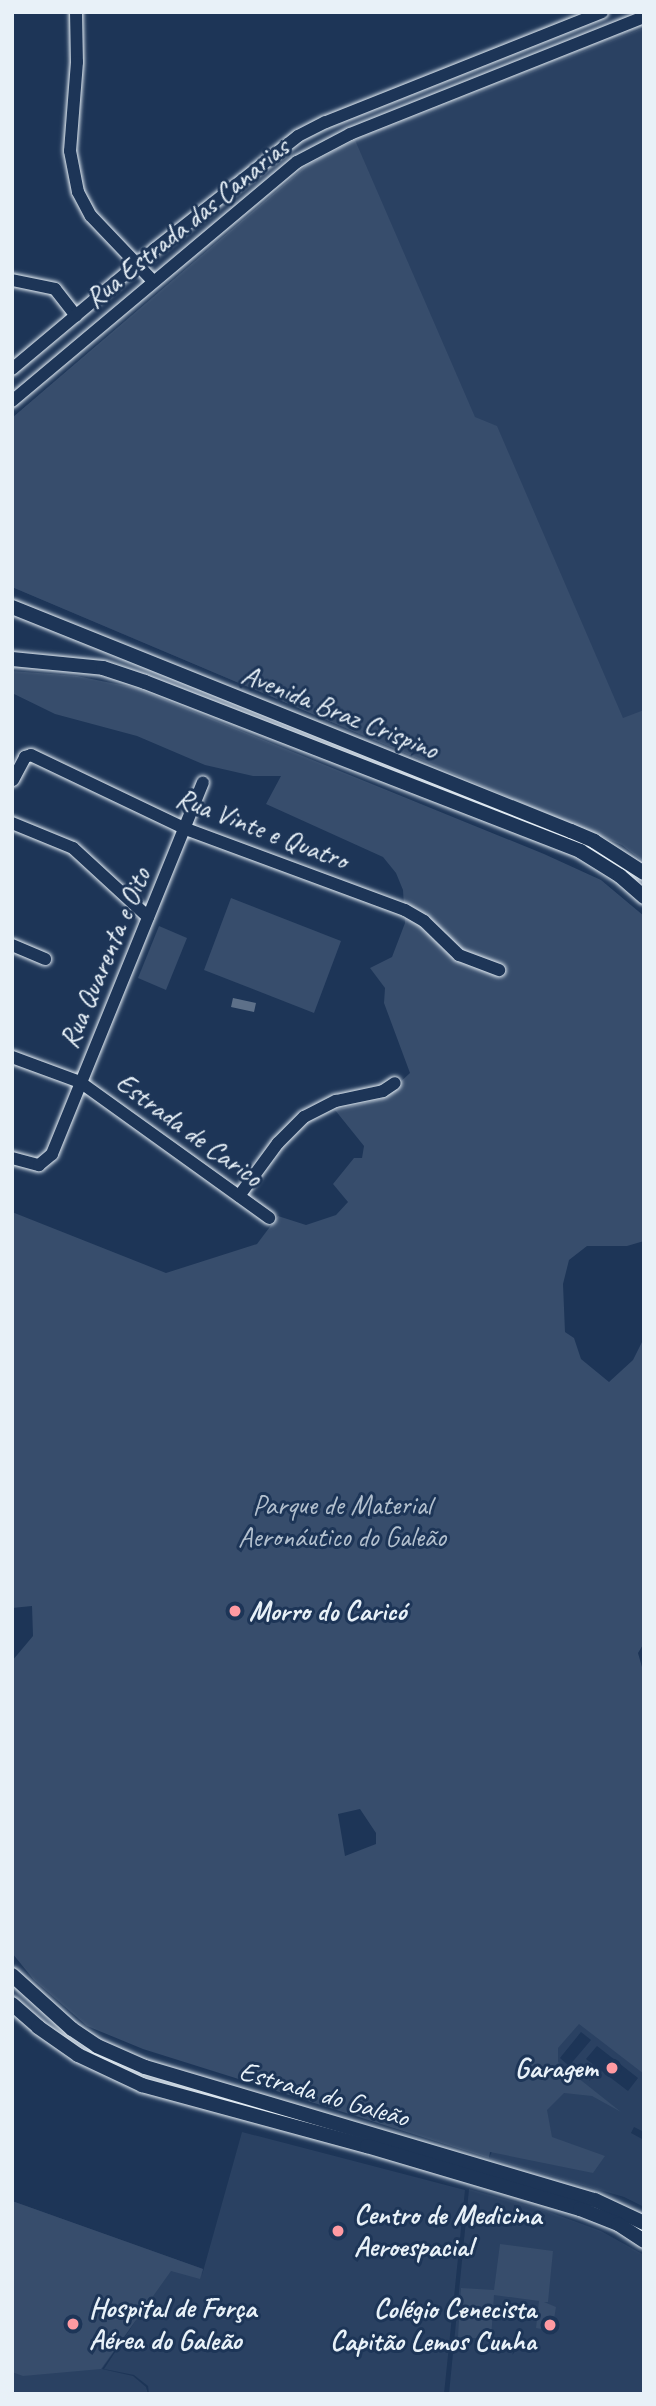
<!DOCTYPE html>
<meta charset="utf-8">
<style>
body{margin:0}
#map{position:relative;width:656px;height:2406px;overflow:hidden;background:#1d3557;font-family:Caveat,sans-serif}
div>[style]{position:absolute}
.built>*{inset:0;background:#2a4162}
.green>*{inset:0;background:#374d6c}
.water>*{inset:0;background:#5d7089}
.roads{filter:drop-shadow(0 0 2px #e8f1f8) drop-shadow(0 0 2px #e8f1f8)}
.minor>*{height:12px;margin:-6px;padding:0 6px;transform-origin:6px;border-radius:6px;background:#1d3557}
.major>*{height:14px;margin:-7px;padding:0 7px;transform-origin:7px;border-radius:7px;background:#1d3557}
.dots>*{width:19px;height:19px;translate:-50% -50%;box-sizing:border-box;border:4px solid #1d3557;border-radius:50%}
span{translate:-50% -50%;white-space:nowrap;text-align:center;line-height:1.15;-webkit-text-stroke:6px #1d3557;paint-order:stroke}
.street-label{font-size:28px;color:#e8f1f8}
.park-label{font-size:28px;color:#b3c0ce}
.poi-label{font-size:28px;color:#e8f1f8;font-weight:700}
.left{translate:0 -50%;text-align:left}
.right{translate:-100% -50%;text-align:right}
.frame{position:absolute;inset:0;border:14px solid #e8f1f8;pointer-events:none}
</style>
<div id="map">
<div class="built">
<i style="clip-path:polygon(644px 28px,644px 862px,622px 845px,12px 587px,12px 418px,306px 166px,355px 140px)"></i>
<i style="clip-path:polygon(evenodd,555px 2016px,644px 2028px,644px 2132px,634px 2127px,631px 2133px,644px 2140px,644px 2207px,624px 2197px,489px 2158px,555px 2016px,581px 2032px,591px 2040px,569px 2066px,560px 2058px,581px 2032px,555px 2016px,597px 2046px,638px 2078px,628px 2091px,586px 2059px,597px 2046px)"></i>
<i style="clip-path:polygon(242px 2132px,465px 2190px,444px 2394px,149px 2394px,148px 2386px,134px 2375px,104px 2369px,136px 2320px,102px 2369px,133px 2376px,146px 2387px,148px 2394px,12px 2394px,12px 2201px,203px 2269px,202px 2275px)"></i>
<i style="clip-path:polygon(469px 2189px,544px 2210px,601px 2231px,644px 2255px,644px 2394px,449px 2394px)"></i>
</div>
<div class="green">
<i style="clip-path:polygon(355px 140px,475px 417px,497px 426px,623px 718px,644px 710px,644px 862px,622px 845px,12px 587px,12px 418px,306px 166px)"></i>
<i style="clip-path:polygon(evenodd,12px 671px,77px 676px,136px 688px,544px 854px,601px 880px,644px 916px,644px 1241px,627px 1246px,587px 1246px,569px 1260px,563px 1284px,565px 1332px,574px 1338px,581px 1359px,609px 1382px,633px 1360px,644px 1338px,644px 1643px,638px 1653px,644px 1674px,644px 2074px,579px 2024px,558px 2048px,558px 2062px,621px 2112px,592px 2096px,564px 2093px,547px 2110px,552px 2137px,605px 2156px,593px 2173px,490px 2152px,489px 2158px,143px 2049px,87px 2026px,34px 1980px,12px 1953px,12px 1661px,33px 1636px,32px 1606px,12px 1608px,12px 1212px,166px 1273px,257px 1244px,278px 1216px,306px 1225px,336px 1215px,348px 1202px,333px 1184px,354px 1158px,362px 1158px,364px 1146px,335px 1110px,382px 1099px,410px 1073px,384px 1003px,385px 988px,370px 968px,392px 957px,405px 923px,403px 890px,396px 873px,383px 857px,266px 804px,281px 776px,253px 776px,205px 765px,137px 736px,55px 714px,12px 693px,12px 671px,360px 1809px,376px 1833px,376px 1844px,345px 1856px,338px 1814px,360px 1809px)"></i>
<i style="clip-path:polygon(231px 898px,341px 941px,314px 1013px,204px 970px)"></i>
<i style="clip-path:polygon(159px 926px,187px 938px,166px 990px,138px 978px)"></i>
<i style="clip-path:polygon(12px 2201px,203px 2269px,200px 2279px,171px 2271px,101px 2369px,23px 2376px,12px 2372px)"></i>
<i style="clip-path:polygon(500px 2244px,553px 2251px,548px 2302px,544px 2302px,556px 2307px,552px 2331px,536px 2328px,539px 2301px,494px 2295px,491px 2339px,458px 2337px,461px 2288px,494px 2290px)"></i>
</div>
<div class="water">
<i style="clip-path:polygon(233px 998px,256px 1003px,254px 1012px,231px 1007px)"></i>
</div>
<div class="roads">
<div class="minor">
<i style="left:76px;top:12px;width:50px;rotate:88.9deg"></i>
<i style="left:77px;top:62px;width:89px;rotate:94.5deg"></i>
<i style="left:70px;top:151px;width:42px;rotate:79deg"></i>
<i style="left:78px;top:192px;width:27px;rotate:62deg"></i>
<i style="left:91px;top:216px;width:90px;rotate:46.4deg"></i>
<i style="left:12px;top:280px;width:44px;rotate:11.8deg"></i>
<i style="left:55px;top:289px;width:34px;rotate:52deg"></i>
<i style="left:12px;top:369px;width:187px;rotate:-40deg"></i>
<i style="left:155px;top:249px;width:182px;rotate:-38.3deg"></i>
<i style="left:298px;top:136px;width:31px;rotate:-27deg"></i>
<i style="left:326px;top:122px;width:297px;rotate:-21.7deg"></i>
<i style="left:12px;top:401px;width:372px;rotate:-40deg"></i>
<i style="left:297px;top:162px;width:60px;rotate:-27.8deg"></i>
<i style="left:350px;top:134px;width:316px;rotate:-21.7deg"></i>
<i style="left:13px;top:780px;width:26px;rotate:-62deg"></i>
<i style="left:25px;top:757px;width:6px;rotate:-18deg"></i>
<i style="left:31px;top:755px;width:172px;rotate:25.5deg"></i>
<i style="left:186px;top:829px;width:233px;rotate:20.3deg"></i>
<i style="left:405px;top:910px;width:22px;rotate:30deg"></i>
<i style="left:424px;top:921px;width:49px;rotate:44.2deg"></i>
<i style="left:459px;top:955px;width:43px;rotate:20.6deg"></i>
<i style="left:12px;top:823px;width:66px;rotate:22.3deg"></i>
<i style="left:73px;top:848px;width:102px;rotate:42.6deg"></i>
<i style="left:12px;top:945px;width:36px;rotate:23deg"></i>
<i style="left:12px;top:1057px;width:72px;rotate:20.2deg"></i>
<i style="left:80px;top:1082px;width:233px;rotate:35.7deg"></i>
<i style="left:12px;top:1158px;width:28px;rotate:15deg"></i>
<i style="left:39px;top:1165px;width:17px;rotate:-40deg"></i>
<i style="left:52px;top:1154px;width:401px;rotate:-67.9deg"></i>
<i style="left:239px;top:1196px;width:66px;rotate:-53.7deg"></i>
<i style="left:278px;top:1143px;width:37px;rotate:-45deg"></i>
<i style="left:304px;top:1117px;width:36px;rotate:-27deg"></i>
<i style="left:336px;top:1101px;width:48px;rotate:-12deg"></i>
<i style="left:383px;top:1091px;width:14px;rotate:-34deg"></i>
</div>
<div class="major">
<i style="left:12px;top:607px;width:602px;rotate:21.84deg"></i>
<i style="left:571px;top:831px;width:25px;rotate:23deg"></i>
<i style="left:594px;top:841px;width:59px;rotate:32.6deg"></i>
<i style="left:12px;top:659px;width:91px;rotate:5.6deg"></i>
<i style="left:103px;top:668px;width:44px;rotate:18.4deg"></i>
<i style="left:145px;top:682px;width:467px;rotate:21.2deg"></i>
<i style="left:580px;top:851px;width:47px;rotate:32deg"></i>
<i style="left:620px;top:876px;width:32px;rotate:41deg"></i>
<i style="left:12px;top:1975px;width:81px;rotate:42deg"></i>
<i style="left:72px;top:2029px;width:30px;rotate:34deg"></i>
<i style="left:97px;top:2046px;width:52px;rotate:23.6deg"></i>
<i style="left:145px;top:2067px;width:469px;rotate:16.5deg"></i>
<i style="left:595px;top:2200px;width:54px;rotate:25.1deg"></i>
<i style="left:12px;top:2004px;width:35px;rotate:41deg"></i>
<i style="left:38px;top:2027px;width:49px;rotate:35deg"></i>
<i style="left:78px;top:2055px;width:71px;rotate:25.1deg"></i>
<i style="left:142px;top:2085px;width:233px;rotate:15.2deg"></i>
<i style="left:367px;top:2146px;width:222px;rotate:16.5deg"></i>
<i style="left:580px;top:2209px;width:41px;rotate:21.5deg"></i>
<i style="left:618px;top:2224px;width:31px;rotate:33deg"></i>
</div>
</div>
<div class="dots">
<i style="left:235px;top:1611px;background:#ff9aa2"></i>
<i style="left:612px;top:2068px;background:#ff9aa2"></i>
<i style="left:338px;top:2231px;background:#ff9aa2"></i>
<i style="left:73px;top:2324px;background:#ff9aa2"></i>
<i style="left:550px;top:2325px;background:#ff9aa2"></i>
</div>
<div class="street-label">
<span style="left:187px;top:223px;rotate:-39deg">Rua Estrada das Canarias</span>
<span style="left:340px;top:712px;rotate:22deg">Avenida Braz Crispino</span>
<span style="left:262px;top:829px;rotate:21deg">Rua Vinte e Quatro</span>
<span style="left:105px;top:958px;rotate:-67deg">Rua Quarenta e Oito</span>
<span style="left:189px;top:1130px;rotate:36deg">Estrada de Carico</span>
<span style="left:324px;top:2094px;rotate:16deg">Estrada do Galeão</span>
</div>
<div class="park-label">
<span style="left:342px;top:1521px">Parque de Material<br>Aeronáutico do Galeão</span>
</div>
<div class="poi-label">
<span class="left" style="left:249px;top:1611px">Morro do Caricó</span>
<span class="right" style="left:598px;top:2068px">Garagem</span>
<span class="left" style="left:354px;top:2231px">Centro de Medicina<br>Aeroespacial</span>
<span class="left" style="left:89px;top:2324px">Hospital de Força<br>Aérea do Galeão</span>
<span class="right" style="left:536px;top:2325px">Colégio Cenecista<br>Capitão Lemos Cunha</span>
</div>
<div class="frame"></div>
</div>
